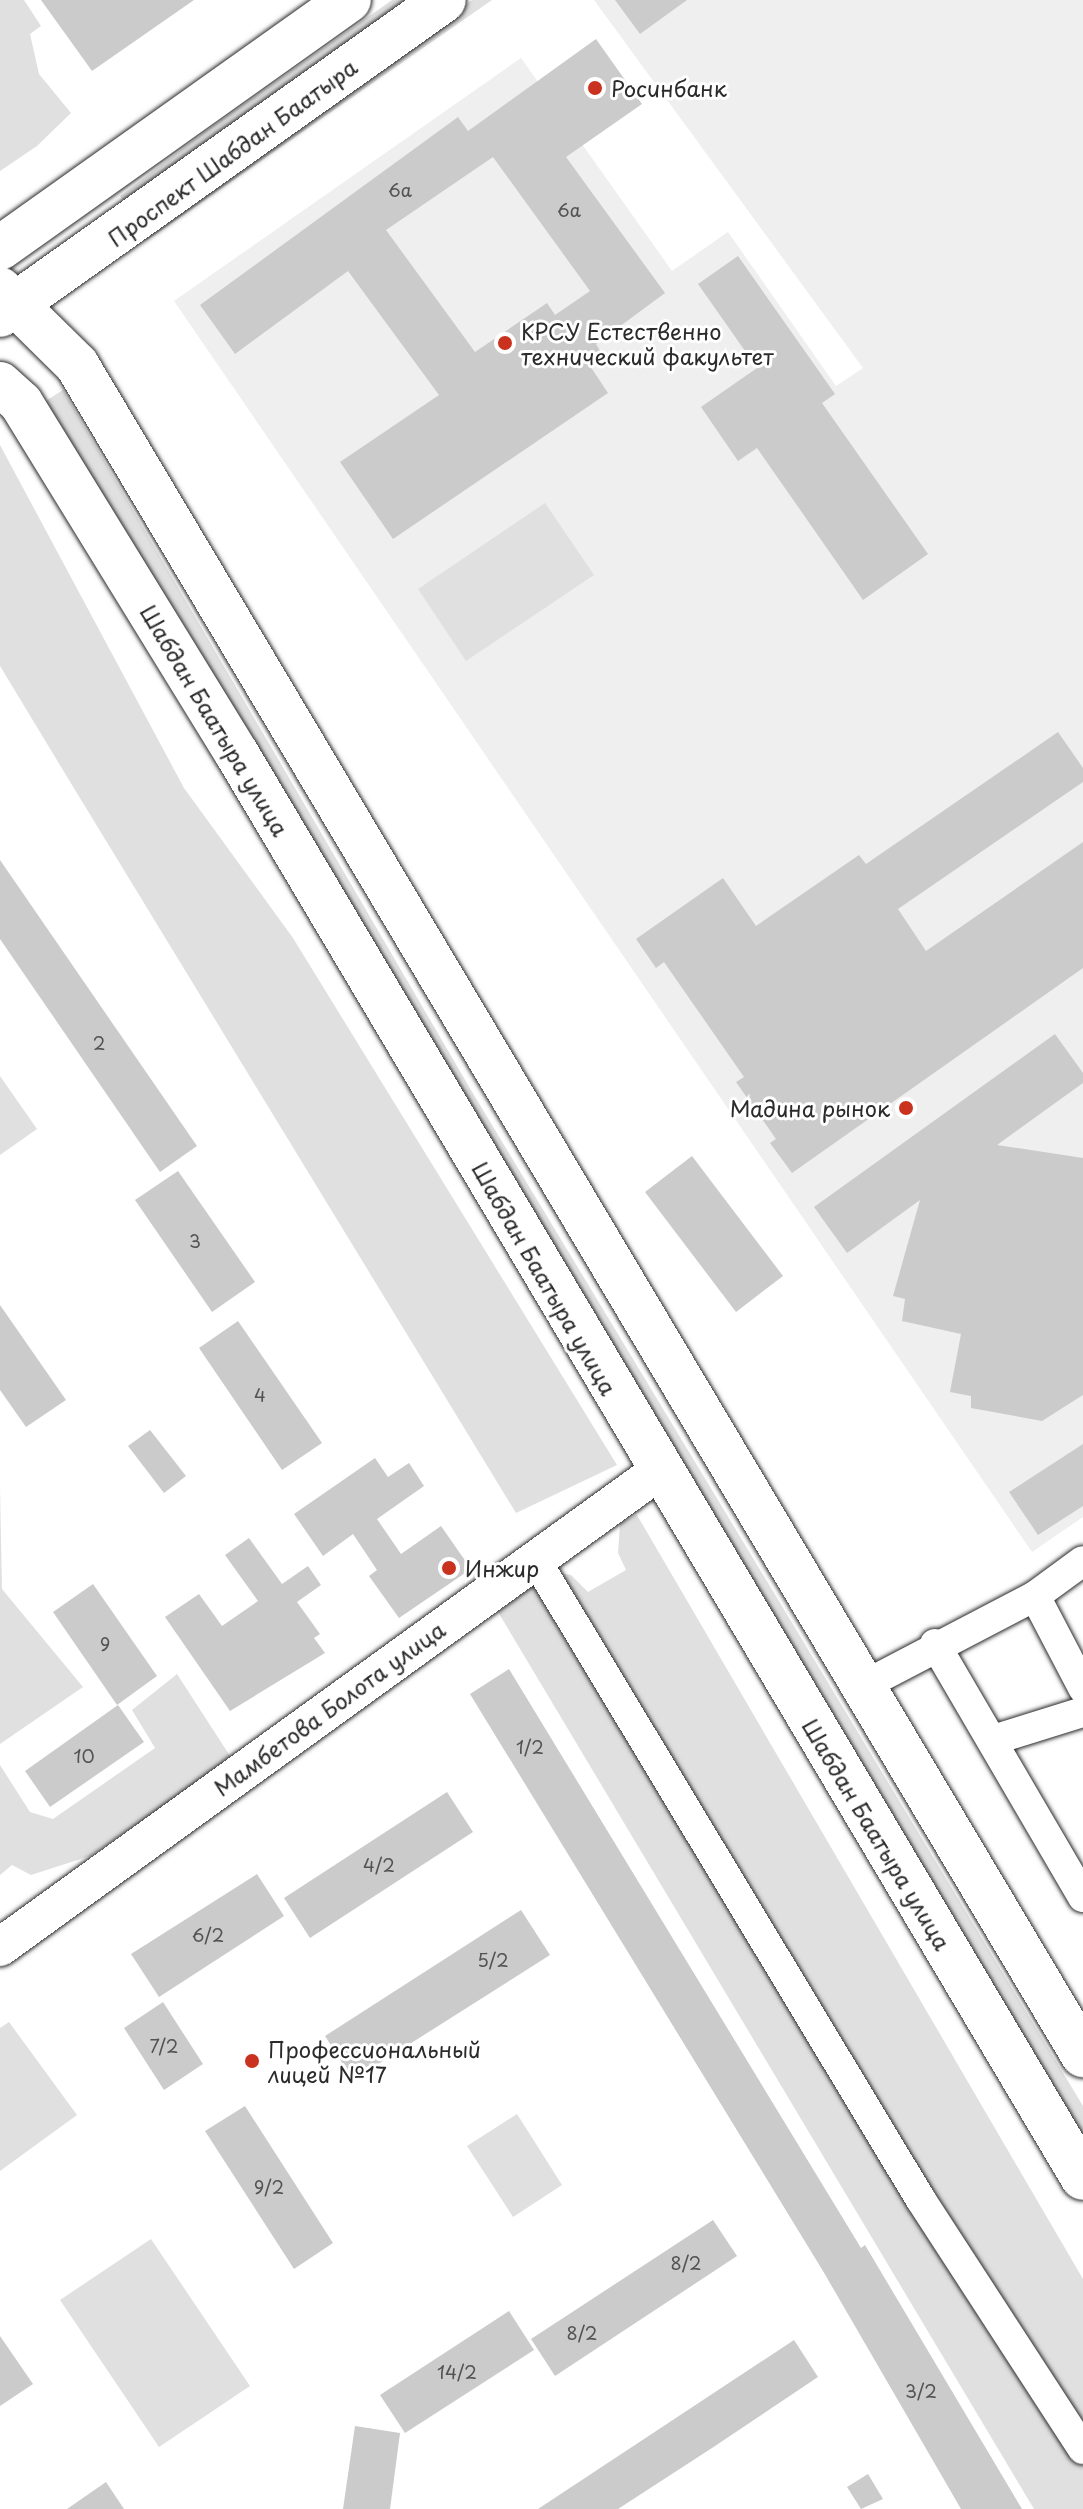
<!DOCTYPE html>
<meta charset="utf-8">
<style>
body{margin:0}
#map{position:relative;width:1083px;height:2509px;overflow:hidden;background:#fff;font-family:"Playpen Sans",sans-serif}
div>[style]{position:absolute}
.built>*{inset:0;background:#efefef}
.green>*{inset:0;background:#e0e0e0}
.building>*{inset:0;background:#cbcbcb}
.roads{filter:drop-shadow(0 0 2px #2b2b2b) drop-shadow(0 0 2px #2b2b2b)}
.minor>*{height:30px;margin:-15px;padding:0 15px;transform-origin:15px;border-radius:15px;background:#fff}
.tertiary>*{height:38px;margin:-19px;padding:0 19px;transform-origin:19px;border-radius:19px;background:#fff}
.primary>*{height:44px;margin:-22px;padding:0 22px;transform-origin:22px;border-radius:22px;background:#fff}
.dots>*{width:22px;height:22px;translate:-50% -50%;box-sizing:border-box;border:4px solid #fff;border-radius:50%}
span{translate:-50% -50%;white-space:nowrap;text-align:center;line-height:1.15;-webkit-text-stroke:6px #fff;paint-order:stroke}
.number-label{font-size:18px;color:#535353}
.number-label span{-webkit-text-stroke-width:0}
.poi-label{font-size:22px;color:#2b2b2b}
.left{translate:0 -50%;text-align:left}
.right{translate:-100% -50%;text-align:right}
.street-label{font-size:22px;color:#2b2b2b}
</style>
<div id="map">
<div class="built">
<i style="clip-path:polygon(594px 0,1083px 0,1083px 1517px,1032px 1552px,174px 301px,521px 58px,672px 271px,728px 232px,836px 386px,863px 368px)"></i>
</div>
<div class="green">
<i style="clip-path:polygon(0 0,24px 0,41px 26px,30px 34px,39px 74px,71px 113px,37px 146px,0 171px)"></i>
<i style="clip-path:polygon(392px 0,414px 0,124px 202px,120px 196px,206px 131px)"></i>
<i style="clip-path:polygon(472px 0,492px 0,146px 241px,138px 234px)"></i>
<i style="clip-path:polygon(63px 390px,471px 1090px,1083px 2106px,1083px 2146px,44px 402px)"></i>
<i style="clip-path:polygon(0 445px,184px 788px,293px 938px,617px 1465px,516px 1513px,72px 785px,0 666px)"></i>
<i style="clip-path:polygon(545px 503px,594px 575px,466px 661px,418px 589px)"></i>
<i style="clip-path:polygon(0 1076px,37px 1129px,0 1155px)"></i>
<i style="clip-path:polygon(0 1486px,2px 1589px,83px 1687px,0 1744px)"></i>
<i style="clip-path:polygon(637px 1515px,1083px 2279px,1083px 2509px,1034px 2509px,498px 1612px,552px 1572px,571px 1575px,588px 1592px,626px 1570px,618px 1553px,620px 1523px)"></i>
<i style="clip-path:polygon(177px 1674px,232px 1759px,90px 1856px,31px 1875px,12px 1865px,0 1875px,0 1765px,30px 1812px,53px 1819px,155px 1748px,132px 1710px)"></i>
<i style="clip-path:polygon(9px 2022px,77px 2115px,0 2171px,0 2028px)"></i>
<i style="clip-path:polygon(517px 2114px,562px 2185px,513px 2217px,467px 2146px)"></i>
<i style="clip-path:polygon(151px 2239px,250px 2386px,159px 2447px,60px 2300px)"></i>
</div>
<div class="building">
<i style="clip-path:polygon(41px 0,194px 0,92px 71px)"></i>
<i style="clip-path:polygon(615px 0,687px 0,640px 34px)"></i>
<i style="clip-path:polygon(evenodd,596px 39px,642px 104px,566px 157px,665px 293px,596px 344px,604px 357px,590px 366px,608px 393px,393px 539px,340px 462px,439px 395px,348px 271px,235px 354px,200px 305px,458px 117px,468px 131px,596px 39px,493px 157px,590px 291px,555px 315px,547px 303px,475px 352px,386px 230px,493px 157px)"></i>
<i style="clip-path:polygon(738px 256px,835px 394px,822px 403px,928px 554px,863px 600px,757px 448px,738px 461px,701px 407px,757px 368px,698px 284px)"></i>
<i style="clip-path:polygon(1058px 732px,1083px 768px,1083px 782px,898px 909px,926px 951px,1083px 842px,1083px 968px,792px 1173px,770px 1143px,776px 1139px,736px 1082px,744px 1077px,664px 962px,656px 968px,636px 939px,723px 878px,756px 926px,859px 855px,866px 864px)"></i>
<i style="clip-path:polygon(0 860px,197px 1146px,160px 1172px,0 939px)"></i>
<i style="clip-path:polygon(1055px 1034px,1083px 1073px,1083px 1083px,997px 1145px,1083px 1158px,1083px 1395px,1042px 1421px,971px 1408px,971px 1396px,950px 1392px,961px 1334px,902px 1321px,905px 1299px,893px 1296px,920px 1200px,847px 1253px,814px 1207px)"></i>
<i style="clip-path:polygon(692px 1156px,783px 1276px,736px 1312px,645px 1192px)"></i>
<i style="clip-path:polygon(178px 1171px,255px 1282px,212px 1312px,135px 1200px)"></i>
<i style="clip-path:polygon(0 1305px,66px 1400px,26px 1427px,0 1390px)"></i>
<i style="clip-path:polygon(238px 1321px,322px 1443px,282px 1470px,199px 1348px)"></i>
<i style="clip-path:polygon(150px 1430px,186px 1476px,164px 1493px,128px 1446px)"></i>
<i style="clip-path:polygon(1083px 1444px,1083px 1506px,1038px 1535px,1009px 1492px)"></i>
<i style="clip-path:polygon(375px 1458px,388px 1477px,409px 1463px,424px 1486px,377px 1519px,401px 1554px,441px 1526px,471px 1569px,399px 1618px,369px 1576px,377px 1570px,353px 1534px,323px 1556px,294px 1514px)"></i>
<i style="clip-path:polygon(249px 1538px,282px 1584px,308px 1566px,321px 1585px,297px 1602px,320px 1634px,314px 1638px,325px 1653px,230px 1711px,165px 1617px,199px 1594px,222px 1626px,258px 1601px,225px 1555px)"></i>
<i style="clip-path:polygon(93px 1584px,157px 1676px,117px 1705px,53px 1612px)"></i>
<i style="clip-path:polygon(509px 1669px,861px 2248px,865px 2245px,1022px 2509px,961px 2509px,823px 2271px,470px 1694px)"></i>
<i style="clip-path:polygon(118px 1705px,144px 1742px,50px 1807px,25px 1771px)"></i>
<i style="clip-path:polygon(447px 1792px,473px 1832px,310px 1938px,284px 1898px)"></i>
<i style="clip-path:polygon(257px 1874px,284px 1916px,159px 1997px,131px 1954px)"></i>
<i style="clip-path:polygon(521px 1910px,550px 1955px,353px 2080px,325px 2036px)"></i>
<i style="clip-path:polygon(163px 2002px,203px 2064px,164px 2090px,124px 2028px)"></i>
<i style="clip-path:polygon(245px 2106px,333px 2243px,294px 2269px,205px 2131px)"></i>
<i style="clip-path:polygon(713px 2220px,737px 2256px,555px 2376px,531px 2339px)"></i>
<i style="clip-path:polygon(509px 2311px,534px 2350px,405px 2433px,380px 2395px)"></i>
<i style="clip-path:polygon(0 2336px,33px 2384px,0 2406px)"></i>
<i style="clip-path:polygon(794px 2340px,818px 2377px,712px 2448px,618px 2509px,538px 2509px)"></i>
<i style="clip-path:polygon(355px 2426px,400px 2433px,390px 2509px,343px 2509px)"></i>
<i style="clip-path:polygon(868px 2474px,883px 2499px,861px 2509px,847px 2487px)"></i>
<i style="clip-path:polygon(106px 2482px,124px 2509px,67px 2509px)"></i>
</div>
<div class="roads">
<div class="minor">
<i style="left:534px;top:1557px;width:750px;rotate:58.96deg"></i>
<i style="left:921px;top:2200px;width:297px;rotate:57deg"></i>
<i style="left:1035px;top:1596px;width:104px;rotate:62.4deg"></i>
<i style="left:935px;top:1644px;width:293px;rotate:59.7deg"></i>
<i style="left:861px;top:1687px;width:196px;rotate:-27.6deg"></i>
<i style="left:1035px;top:1596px;width:59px;rotate:-36.1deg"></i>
<i style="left:993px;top:1740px;width:94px;rotate:-17.3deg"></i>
</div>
<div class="tertiary">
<i style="left:0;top:1947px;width:813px;rotate:-35.84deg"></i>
</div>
<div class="primary">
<i style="left:0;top:248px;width:428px;rotate:-35.4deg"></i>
<i style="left:0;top:289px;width:108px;rotate:44.6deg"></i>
<i style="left:77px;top:365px;width:1967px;rotate:59.24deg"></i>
<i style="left:0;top:315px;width:544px;rotate:-35.35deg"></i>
<i style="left:0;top:384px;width:28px;rotate:42deg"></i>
<i style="left:21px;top:403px;width:412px;rotate:58.4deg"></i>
<i style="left:237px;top:754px;width:1656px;rotate:59.29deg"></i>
</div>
</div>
<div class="dots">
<i style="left:595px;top:88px;background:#c8321e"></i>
<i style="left:505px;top:343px;background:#c8321e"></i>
<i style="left:906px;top:1108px;background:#c8321e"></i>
<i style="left:449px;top:1568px;background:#c8321e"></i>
<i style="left:252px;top:2061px;background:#c8321e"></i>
</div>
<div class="number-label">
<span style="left:400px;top:190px">6а</span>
<span style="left:569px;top:210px">6а</span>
<span style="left:99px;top:1043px">2</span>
<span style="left:195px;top:1241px">3</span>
<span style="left:260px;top:1395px">4</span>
<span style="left:105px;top:1644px">9</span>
<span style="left:530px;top:1747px">1/2</span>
<span style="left:84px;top:1756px">10</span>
<span style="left:379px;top:1865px">4/2</span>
<span style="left:208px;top:1935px">6/2</span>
<span style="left:493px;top:1960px">5/2</span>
<span style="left:164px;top:2046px">7/2</span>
<span style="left:269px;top:2187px">9/2</span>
<span style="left:686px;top:2263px">8/2</span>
<span style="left:582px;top:2333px">8/2</span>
<span style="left:457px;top:2372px">14/2</span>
<span style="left:921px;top:2391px">3/2</span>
</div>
<div class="poi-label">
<span class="left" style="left:611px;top:88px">Росинбанк</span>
<span class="left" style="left:521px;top:343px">КРСУ Естественно<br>технический факультет</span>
<span class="right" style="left:890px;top:1108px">Мадина рынок</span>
<span class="left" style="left:465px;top:1568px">Инжир</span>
<span class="left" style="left:268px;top:2061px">Профессиональный<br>лицей №17</span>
</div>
<div class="street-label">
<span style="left:232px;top:152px;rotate:-36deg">Проспект Шабдан Баатыра</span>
<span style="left:215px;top:720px;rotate:59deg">Шабдан Баатыра улица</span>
<span style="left:545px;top:1278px;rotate:60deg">Шабдан Баатыра улица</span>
<span style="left:329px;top:1708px;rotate:-36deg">Мамбетова Болота улица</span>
<span style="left:877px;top:1834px;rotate:59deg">Шабдан Баатыра улица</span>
</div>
</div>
